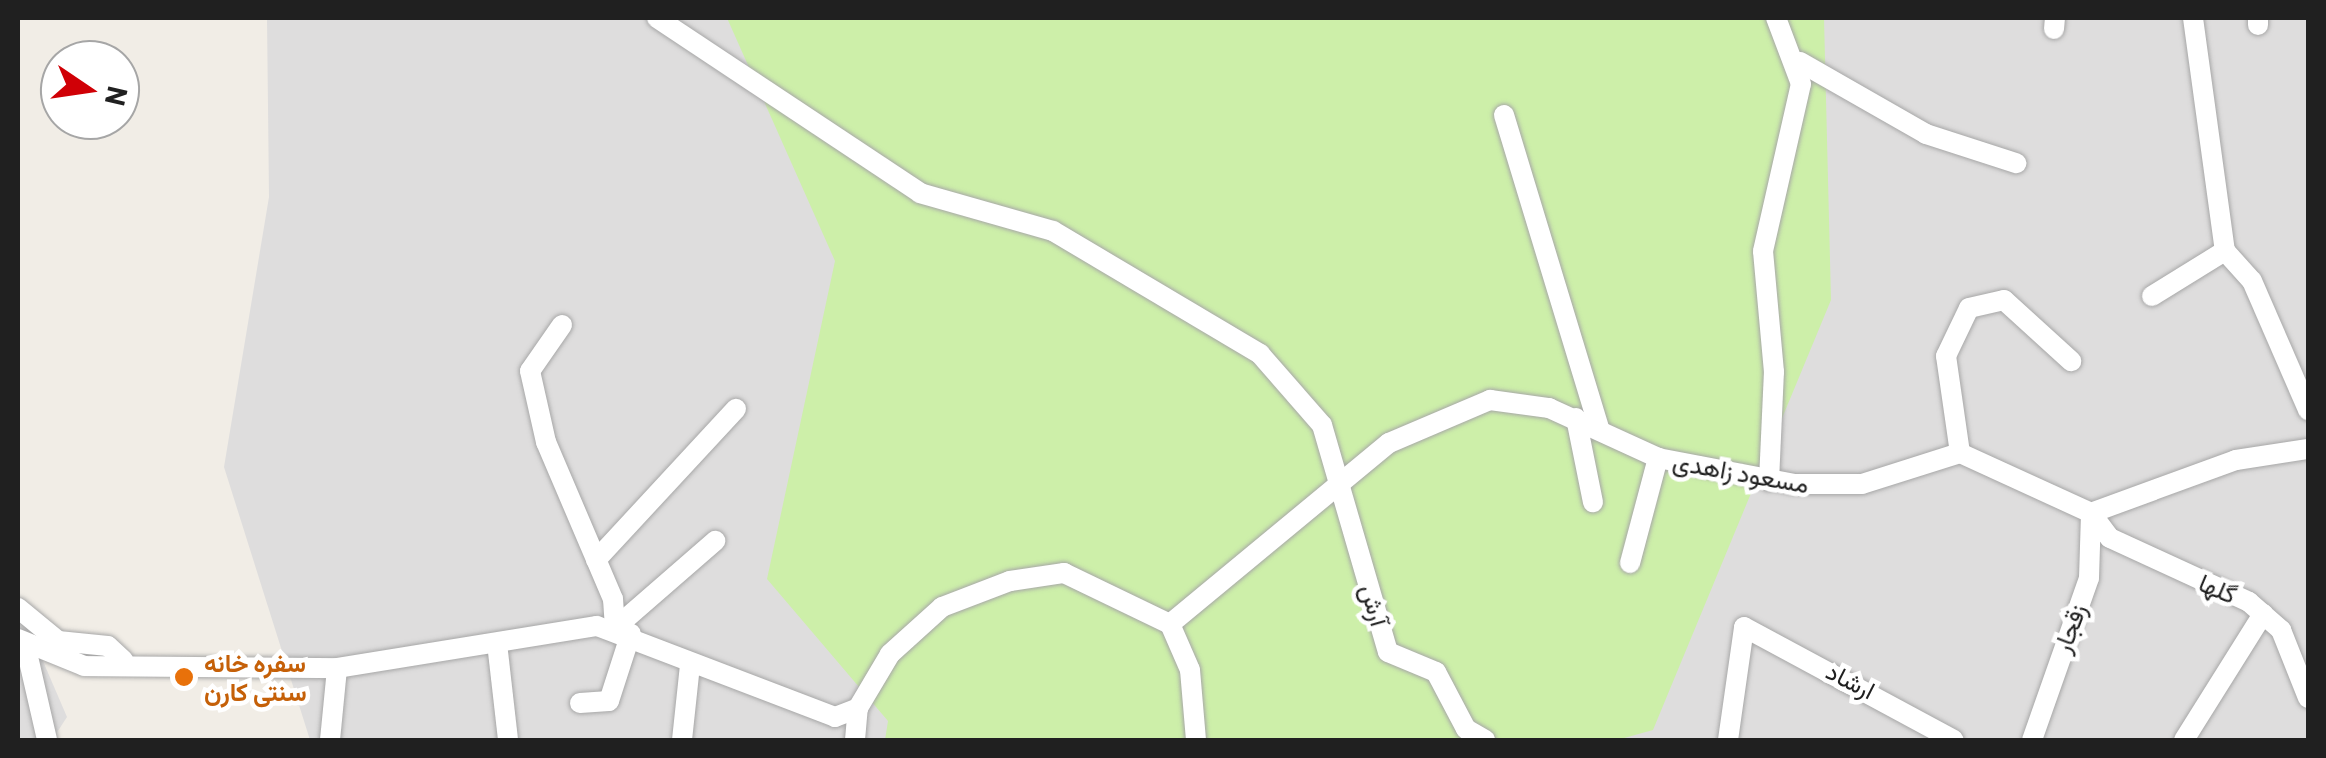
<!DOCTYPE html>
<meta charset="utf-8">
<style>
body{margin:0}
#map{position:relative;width:2326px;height:758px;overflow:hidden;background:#f1ede6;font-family:Barlow,Vazirmatn,sans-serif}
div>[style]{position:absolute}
.residential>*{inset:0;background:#dedddd}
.grass>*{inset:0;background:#cdefa9}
.roads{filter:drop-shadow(0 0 2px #a7a7a7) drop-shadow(0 0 2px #a7a7a7)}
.minor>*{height:20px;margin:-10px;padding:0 10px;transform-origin:10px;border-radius:10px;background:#fff}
.dots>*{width:28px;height:28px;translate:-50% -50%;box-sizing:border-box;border:5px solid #fff;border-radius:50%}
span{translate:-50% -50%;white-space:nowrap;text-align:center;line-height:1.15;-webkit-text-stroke:9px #fff;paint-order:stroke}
.street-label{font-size:25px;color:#202020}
.food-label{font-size:25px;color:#c56008;font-weight:700}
.left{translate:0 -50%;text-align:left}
.frame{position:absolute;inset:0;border:20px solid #202020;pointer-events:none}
.north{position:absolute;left:40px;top:40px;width:100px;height:100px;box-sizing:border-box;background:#fff;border:2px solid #a6a6a6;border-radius:50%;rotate:103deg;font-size:28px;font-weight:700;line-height:40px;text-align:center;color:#202020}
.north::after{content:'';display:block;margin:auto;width:35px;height:45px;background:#d00006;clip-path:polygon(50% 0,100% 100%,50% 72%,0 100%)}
</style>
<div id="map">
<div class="residential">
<i style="clip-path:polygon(267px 18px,2308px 18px,2308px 740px,310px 740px,224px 467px,269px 197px)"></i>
<i style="clip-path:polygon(18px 603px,67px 717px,52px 740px,18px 740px)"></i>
</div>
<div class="grass">
<i style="clip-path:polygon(727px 18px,1824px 18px,1831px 300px,1653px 730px,1617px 740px,885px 740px,888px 721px,767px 579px,835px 261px)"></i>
</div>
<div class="roads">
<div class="minor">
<i style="left:657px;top:18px;width:316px;rotate:33.6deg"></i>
<i style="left:920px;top:193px;width:138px;rotate:15.9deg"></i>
<i style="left:1053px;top:231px;width:241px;rotate:30.7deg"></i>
<i style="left:1260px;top:354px;width:94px;rotate:48.9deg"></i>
<i style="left:1322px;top:425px;width:236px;rotate:73.8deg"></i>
<i style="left:1388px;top:652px;width:52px;rotate:22.6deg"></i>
<i style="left:1436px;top:672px;width:64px;rotate:62.2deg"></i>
<i style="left:1466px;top:729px;width:22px;rotate:30deg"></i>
<i style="left:2193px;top:18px;width:235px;rotate:82.2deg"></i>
<i style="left:2225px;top:251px;width:40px;rotate:48deg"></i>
<i style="left:2252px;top:281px;width:141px;rotate:66.5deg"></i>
<i style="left:2258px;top:18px;width:7px;rotate:90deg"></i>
<i style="left:2054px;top:29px;width:11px;rotate:-85deg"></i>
<i style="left:1800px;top:62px;width:145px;rotate:29.7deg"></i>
<i style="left:1926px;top:134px;width:95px;rotate:17.9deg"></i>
<i style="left:1504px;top:115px;width:329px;rotate:73.1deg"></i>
<i style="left:2152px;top:296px;width:86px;rotate:-31.7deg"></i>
<i style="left:562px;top:325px;width:56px;rotate:124.8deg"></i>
<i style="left:530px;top:371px;width:73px;rotate:77.3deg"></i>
<i style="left:546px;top:442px;width:171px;rotate:66.9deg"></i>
<i style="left:613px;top:599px;width:29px;rotate:86deg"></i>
<i style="left:1576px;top:418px;width:86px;rotate:78.6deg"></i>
<i style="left:1960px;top:453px;width:98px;rotate:-98.2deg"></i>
<i style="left:1946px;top:356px;width:53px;rotate:-64.4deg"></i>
<i style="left:1969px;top:308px;width:36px;rotate:-13deg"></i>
<i style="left:2004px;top:300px;width:91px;rotate:42.3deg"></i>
<i style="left:1769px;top:481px;width:109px;rotate:-87.4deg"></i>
<i style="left:1774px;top:372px;width:121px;rotate:-95.2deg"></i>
<i style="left:1763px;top:251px;width:171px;rotate:-77.2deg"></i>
<i style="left:1801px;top:84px;width:71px;rotate:-110.7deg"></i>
<i style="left:2091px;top:513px;width:31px;rotate:53deg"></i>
<i style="left:2110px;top:538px;width:153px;rotate:24.7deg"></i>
<i style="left:2249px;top:602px;width:43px;rotate:41.2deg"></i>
<i style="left:2281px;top:630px;width:73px;rotate:68.3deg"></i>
<i style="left:596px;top:560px;width:206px;rotate:-47.2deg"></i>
<i style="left:1630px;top:563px;width:109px;rotate:-75.1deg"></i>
<i style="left:18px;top:608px;width:52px;rotate:39.5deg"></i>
<i style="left:58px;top:641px;width:50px;rotate:5.7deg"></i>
<i style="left:108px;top:646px;width:21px;rotate:43deg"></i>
<i style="left:1170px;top:624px;width:284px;rotate:-39.6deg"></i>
<i style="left:1389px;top:443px;width:110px;rotate:-23.1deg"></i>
<i style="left:1490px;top:400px;width:60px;rotate:7.7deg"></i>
<i style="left:1549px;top:408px;width:120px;rotate:24.6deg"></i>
<i style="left:1658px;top:458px;width:138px;rotate:10.8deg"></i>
<i style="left:1794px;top:484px;width:68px"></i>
<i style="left:1862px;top:484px;width:103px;rotate:-17.6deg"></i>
<i style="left:1960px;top:453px;width:144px;rotate:24.6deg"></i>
<i style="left:2091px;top:513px;width:154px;rotate:-20.1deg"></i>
<i style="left:2236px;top:460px;width:73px;rotate:-8.7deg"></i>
<i style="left:615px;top:628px;width:133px;rotate:-41deg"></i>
<i style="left:18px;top:639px;width:71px;rotate:22.2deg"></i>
<i style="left:84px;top:666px;width:253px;rotate:0.5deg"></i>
<i style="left:337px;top:668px;width:263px;rotate:-9.2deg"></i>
<i style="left:597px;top:626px;width:255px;rotate:20.9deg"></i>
<i style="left:835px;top:717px;width:25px;rotate:-21deg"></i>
<i style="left:858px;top:708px;width:63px;rotate:-59.3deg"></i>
<i style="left:890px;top:654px;width:70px;rotate:-42.1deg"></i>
<i style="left:942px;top:607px;width:73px;rotate:-20.9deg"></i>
<i style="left:1010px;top:581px;width:55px;rotate:-8.4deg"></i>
<i style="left:1064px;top:573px;width:118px;rotate:25.7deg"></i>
<i style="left:1170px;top:624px;width:50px;rotate:66.5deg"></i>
<i style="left:1190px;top:670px;width:70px;rotate:85.1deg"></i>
<i style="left:497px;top:643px;width:98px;rotate:83.5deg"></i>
<i style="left:26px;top:648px;width:94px;rotate:77.1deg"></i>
<i style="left:580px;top:703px;width:29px;rotate:-4deg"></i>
<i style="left:609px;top:701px;width:71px;rotate:-72.1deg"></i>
<i style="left:330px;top:740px;width:72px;rotate:-84.4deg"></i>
<i style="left:682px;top:740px;width:75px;rotate:-83.9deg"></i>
<i style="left:855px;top:740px;width:32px;rotate:-85deg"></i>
<i style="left:1728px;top:740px;width:114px;rotate:-81.9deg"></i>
<i style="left:1744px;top:627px;width:238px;rotate:28.3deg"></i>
<i style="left:2032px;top:740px;width:172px;rotate:-70.6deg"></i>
<i style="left:2089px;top:578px;width:65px;rotate:-88.2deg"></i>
<i style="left:2184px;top:740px;width:149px;rotate:-57.9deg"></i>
</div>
</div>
<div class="dots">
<i style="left:184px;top:677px;background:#e8710a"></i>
</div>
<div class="street-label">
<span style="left:1741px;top:472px;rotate:10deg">مسعود زاهدی</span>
<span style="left:2218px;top:588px;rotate:23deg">گلها</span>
<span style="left:1375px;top:605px;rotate:74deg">آرش</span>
<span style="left:2069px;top:628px;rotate:-69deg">زقجار</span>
<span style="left:1851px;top:680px;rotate:27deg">ارشاد</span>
</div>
<div class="food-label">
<span class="left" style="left:204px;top:677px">سفره خانه<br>سنتی کارن</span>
</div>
<div class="frame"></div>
<div class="north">N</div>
</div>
